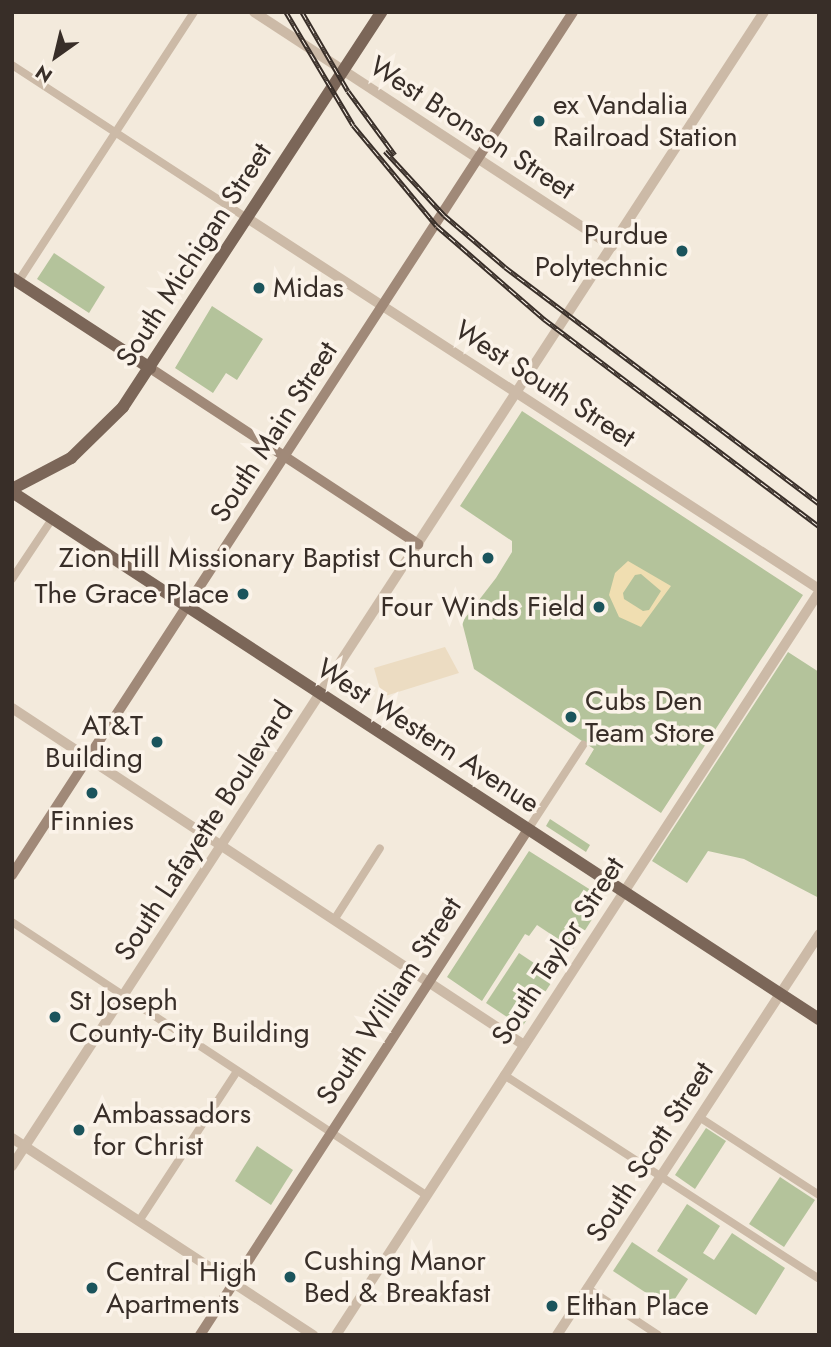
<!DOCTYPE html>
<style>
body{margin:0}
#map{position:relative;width:831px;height:1347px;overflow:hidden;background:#f3eadc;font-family:Jost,sans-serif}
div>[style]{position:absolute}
.green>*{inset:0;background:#b4c39b}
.sand>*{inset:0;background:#f0deb1}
.plaza>*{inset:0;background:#ecdcc2}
.minor>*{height:8px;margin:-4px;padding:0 4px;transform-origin:4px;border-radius:4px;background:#ccbaa7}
.tertiary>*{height:10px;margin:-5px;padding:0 5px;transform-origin:5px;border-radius:5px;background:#ccbaa7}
.secondary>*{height:10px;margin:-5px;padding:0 5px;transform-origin:5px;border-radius:5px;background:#a08978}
.primary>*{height:12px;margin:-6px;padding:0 6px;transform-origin:6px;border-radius:6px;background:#7b6658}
.rail>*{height:5px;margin-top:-2.5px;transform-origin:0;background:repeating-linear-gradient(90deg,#fbf3e9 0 8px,#382e28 0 16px);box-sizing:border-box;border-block:2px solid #382e28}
.dots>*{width:19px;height:19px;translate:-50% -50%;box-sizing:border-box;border:4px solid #fbf3e9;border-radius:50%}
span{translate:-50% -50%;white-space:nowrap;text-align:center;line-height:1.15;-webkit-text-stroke:7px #fbf3e9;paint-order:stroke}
.poi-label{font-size:28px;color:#382e28}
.left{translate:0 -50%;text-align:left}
.right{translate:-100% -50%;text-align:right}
.street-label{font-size:28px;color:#382e28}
.frame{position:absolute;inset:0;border:14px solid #382e28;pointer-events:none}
.north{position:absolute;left:21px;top:21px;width:70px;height:70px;-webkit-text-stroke:5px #fbf3e9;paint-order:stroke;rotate:214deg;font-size:19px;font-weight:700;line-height:28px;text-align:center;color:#382e28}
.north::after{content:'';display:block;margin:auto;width:24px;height:32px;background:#382e28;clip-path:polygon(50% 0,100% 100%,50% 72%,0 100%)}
</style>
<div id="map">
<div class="green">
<i style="clip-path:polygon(54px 253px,105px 287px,89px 313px,37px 279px)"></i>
<i style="clip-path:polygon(212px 306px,263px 339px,237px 380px,226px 373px,213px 393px,175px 368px)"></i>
<i style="clip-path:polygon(522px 411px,803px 595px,661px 813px,585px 764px,594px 749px,474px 669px,462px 622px,496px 578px,512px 552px,512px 541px,460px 506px)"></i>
<i style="clip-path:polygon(788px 652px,819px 672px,819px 898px,744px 859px,708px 851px,687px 883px,652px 861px)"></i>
<i style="clip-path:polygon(550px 819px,590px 845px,586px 852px,546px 826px)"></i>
<i style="clip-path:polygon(529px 851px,605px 899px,573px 949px,537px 925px,529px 936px,525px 934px,482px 1001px,447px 977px)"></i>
<i style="clip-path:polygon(519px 953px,555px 977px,522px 1027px,486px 1003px)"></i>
<i style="clip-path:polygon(706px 1128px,726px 1141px,695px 1189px,675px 1175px)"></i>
<i style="clip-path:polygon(257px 1146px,293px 1170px,271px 1205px,235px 1181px)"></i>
<i style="clip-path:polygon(780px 1177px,815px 1200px,784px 1247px,749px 1224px)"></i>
<i style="clip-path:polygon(687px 1204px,720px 1226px,703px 1253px,714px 1260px,732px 1233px,785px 1268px,756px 1315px,657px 1251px)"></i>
<i style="clip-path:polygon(632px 1242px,688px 1279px,669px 1308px,613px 1271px)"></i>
</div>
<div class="sand">
<i style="clip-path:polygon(evenodd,628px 561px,671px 586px,641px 627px,619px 617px,609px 595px,615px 573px,628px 561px,641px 574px,661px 591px,649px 610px,643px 611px,624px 599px,623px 593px,635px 575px,641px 574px)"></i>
</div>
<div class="plaza">
<i style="clip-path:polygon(445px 647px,459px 673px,382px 697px,374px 668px)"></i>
</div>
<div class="minor">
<i style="left:12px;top:65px;width:280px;rotate:33.1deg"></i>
<i style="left:18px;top:282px;width:322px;rotate:-56.9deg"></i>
<i style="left:12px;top:579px;width:72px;rotate:-56.3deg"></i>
<i style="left:527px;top:831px;width:103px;rotate:-56.9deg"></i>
<i style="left:334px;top:920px;width:85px;rotate:-57.4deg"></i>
<i style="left:12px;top:922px;width:496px;rotate:33.4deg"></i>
<i style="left:504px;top:1075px;width:375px;rotate:32.9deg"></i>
<i style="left:699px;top:1117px;width:143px;rotate:33deg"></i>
<i style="left:139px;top:1221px;width:179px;rotate:-56.8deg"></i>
<i style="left:587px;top:1288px;width:85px;rotate:33.5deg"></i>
</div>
<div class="tertiary">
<i style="left:254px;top:12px;width:428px;rotate:33.2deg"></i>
<i style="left:247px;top:218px;width:682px;rotate:32.97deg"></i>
<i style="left:12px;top:708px;width:613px;rotate:33.35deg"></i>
<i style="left:12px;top:1138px;width:360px;rotate:33.2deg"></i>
<i style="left:12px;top:1166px;width:1377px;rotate:-56.91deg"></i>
<i style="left:336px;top:1335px;width:886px;rotate:-56.97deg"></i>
<i style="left:557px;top:1335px;width:479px;rotate:-56.8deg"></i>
</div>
<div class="secondary">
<i style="left:150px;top:368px;width:321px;rotate:33.3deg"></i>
<i style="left:12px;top:875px;width:1029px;rotate:-56.97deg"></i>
<i style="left:200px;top:1335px;width:601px;rotate:-57.02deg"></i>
</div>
<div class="primary">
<i style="left:12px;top:278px;width:165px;rotate:33.1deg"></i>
<i style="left:12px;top:489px;width:67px;rotate:-27.7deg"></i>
<i style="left:71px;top:458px;width:73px;rotate:-44.4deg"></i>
<i style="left:123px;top:407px;width:472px;rotate:-56.8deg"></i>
<i style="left:12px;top:492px;width:964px;rotate:33.15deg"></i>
</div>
<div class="rail">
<i style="left:286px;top:12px;width:131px;rotate:59.3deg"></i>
<i style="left:353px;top:125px;width:131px;rotate:50.3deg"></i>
<i style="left:437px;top:226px;width:142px;rotate:41deg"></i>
<i style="left:544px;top:319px;width:344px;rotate:37deg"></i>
<i style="left:302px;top:12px;width:91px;rotate:59.8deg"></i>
<i style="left:348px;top:91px;width:79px;rotate:53.7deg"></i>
<i style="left:385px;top:151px;width:87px;rotate:47.3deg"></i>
<i style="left:444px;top:215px;width:80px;rotate:40.4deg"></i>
<i style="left:505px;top:267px;width:393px;rotate:37deg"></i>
</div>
<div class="dots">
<i style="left:539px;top:121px;background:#1b545c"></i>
<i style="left:682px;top:251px;background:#1b545c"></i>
<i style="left:259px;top:288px;background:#1b545c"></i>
<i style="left:488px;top:558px;background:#1b545c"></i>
<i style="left:243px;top:594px;background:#1b545c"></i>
<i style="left:599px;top:607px;background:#1b545c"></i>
<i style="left:571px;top:717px;background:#1b545c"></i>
<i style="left:157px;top:742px;background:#1b545c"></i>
<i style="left:92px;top:793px;background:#1b545c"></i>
<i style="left:55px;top:1017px;background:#1b545c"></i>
<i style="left:79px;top:1130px;background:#1b545c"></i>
<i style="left:290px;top:1277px;background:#1b545c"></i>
<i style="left:92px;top:1288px;background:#1b545c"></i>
<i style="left:552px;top:1306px;background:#1b545c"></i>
</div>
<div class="poi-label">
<span class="left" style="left:553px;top:121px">ex Vandalia<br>Railroad Station</span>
<span class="right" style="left:668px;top:251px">Purdue<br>Polytechnic</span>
<span class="left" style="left:273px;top:288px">Midas</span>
<span class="right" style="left:474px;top:558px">Zion Hill Missionary Baptist Church</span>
<span class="right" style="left:229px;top:594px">The Grace Place</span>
<span class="right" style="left:585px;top:607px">Four Winds Field</span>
<span class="left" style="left:585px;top:717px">Cubs Den<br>Team Store</span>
<span class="right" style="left:143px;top:742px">AT&amp;T<br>Building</span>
<span style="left:92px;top:821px">Finnies</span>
<span class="left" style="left:69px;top:1017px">St Joseph<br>County-City Building</span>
<span class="left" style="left:93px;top:1130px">Ambassadors<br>for Christ</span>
<span class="left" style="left:304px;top:1277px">Cushing Manor<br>Bed &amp; Breakfast</span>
<span class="left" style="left:106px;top:1288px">Central High<br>Apartments</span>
<span class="left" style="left:566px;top:1306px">Elthan Place</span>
</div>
<div class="street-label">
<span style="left:472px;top:128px;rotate:33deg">West Bronson Street</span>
<span style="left:194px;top:255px;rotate:-57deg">South Michigan Street</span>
<span style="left:545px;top:384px;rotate:33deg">West South Street</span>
<span style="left:274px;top:432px;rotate:-57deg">South Main Street</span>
<span style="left:428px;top:736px;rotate:33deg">West Western Avenue</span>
<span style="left:204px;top:831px;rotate:-57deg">South Lafayette Boulevard</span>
<span style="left:558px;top:951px;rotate:-57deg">South Taylor Street</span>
<span style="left:389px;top:1001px;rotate:-57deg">South William Street</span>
<span style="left:650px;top:1152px;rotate:-57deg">South Scott Street</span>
</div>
<div class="frame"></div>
<div class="north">N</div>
</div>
